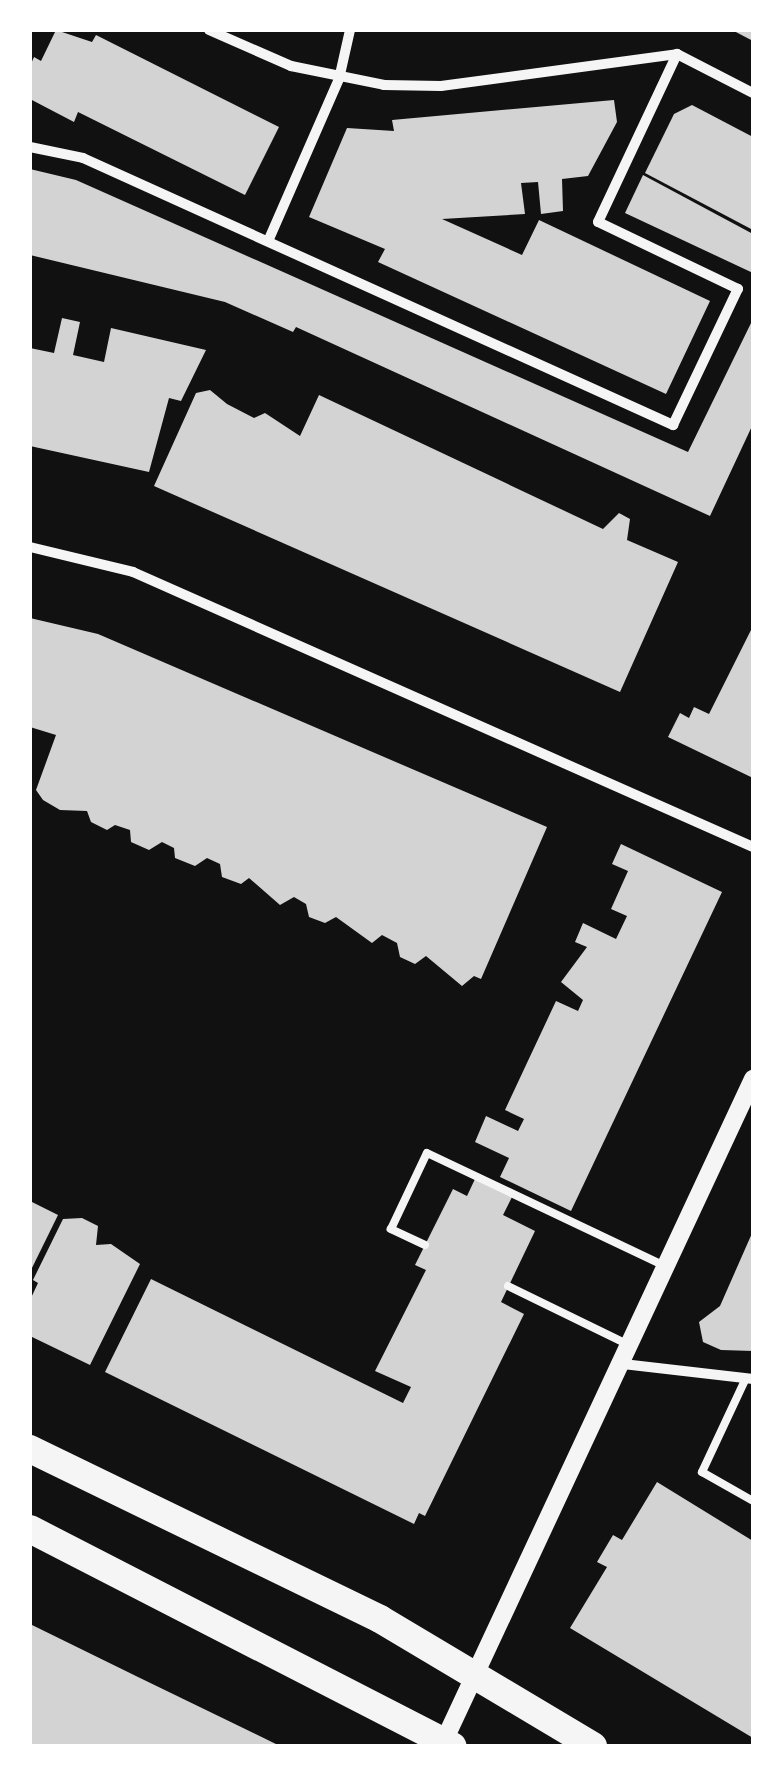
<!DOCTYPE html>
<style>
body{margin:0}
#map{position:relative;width:783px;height:1776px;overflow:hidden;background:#111;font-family:Commissioner,sans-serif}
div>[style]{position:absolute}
.building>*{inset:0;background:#d3d3d3}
.service>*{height:8px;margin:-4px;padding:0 4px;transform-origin:4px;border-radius:4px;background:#f5f5f5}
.minor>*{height:10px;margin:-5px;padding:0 5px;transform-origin:5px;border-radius:5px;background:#f5f5f5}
.tertiary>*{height:18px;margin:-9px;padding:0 9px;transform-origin:9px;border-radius:9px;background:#f5f5f5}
.trunk>*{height:28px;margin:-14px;padding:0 14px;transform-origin:14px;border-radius:14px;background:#f5f5f5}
span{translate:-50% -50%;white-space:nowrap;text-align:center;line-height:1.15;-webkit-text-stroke:10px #fff;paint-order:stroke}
.frame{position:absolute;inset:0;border:32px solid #fff;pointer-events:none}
</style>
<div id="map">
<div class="building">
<i style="clip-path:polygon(56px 30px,92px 42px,96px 35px,279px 127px,245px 195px,78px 112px,74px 122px,30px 99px,30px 66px,34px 57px,41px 61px)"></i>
<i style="clip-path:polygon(732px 30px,753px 30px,753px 41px)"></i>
<i style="clip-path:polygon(614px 100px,617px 122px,588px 176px,562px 179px,563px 211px,541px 214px,538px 182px,521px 183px,525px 214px,442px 219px,522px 255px,539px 220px,710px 301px,666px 394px,378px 262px,385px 249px,309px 217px,347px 128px,394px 131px,392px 120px)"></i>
<i style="clip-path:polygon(692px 105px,753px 137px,753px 230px,645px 173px,674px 114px)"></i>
<i style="clip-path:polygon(30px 169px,76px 180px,688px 452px,753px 319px,753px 424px,710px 516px,296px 327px,293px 332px,225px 302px,30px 255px)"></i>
<i style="clip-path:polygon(643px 175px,753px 234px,753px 273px,625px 213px)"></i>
<i style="clip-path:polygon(62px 318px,80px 322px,73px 355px,104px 362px,111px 328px,206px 350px,181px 401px,169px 398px,149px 472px,30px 446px,30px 348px,54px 353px)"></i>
<i style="clip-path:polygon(210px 390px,227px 404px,254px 418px,265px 413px,300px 436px,319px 395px,603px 529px,619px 513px,630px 519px,627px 540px,678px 562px,620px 692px,154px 486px,196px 393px)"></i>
<i style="clip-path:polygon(30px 618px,98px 634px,547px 827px,481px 979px,474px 976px,462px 986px,426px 956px,415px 964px,400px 957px,397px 943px,382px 935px,372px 943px,336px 917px,325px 923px,309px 917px,306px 904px,294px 897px,280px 905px,249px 878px,241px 884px,222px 877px,220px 864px,207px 858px,195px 866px,175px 858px,174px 848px,162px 842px,149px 850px,131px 842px,130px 830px,115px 825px,107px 830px,91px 822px,87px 811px,60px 810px,43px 800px,36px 790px,56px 735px,30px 727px)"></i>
<i style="clip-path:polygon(753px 626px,753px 778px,668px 737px,680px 713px,689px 718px,694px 707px,709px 714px)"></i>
<i style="clip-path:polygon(621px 844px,722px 892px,571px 1211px,500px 1177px,509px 1158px,475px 1142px,486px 1116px,518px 1131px,524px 1119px,505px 1110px,556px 1001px,578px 1011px,583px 1000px,561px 982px,587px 947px,575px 942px,583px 923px,616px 939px,627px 916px,611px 909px,628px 871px,612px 864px)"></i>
<i style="clip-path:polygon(475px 1179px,512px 1197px,503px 1215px,535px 1231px,501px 1302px,524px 1314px,425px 1516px,419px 1513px,414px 1524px,105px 1372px,151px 1279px,403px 1403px,411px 1387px,375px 1371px,426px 1270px,415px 1265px,453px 1189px,467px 1196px)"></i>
<i style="clip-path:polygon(30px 1201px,58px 1215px,30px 1272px)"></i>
<i style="clip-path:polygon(82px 1218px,98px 1226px,96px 1245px,111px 1244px,140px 1264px,90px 1365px,30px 1336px,30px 1300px,38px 1283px,33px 1280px,63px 1219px)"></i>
<i style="clip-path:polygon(753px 1231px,753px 1351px,721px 1350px,703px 1342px,699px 1322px,720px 1306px)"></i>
<i style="clip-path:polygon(657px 1482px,753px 1541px,753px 1738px,570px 1628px,607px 1567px,597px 1562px,613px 1535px,622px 1540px)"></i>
<i style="clip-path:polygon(30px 1624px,138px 1677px,280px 1746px,30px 1746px)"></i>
</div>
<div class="service">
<i style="left:425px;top:1245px;width:38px;rotate:-155deg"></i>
<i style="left:391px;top:1229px;width:84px;rotate:-64.7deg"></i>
<i style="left:427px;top:1153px;width:263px;rotate:25.4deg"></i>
<i style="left:508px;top:1286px;width:132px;rotate:26deg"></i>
<i style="left:746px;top:1378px;width:104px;rotate:115.1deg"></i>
<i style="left:702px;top:1472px;width:59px;rotate:29.6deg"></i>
</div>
<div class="minor">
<i style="left:209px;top:30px;width:90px;rotate:23.7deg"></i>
<i style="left:291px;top:66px;width:95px;rotate:11.5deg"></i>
<i style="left:384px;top:85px;width:57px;rotate:1deg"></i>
<i style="left:441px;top:86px;width:238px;rotate:-7.7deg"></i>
<i style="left:677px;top:54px;width:85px;rotate:27.2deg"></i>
<i style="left:30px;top:147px;width:54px;rotate:11.7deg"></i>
<i style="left:83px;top:158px;width:648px;rotate:24.35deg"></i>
<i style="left:673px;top:425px;width:151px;rotate:-64.5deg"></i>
<i style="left:738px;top:289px;width:155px;rotate:-154.4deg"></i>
<i style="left:598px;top:222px;width:186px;rotate:-64.8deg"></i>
<i style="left:269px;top:239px;width:175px;rotate:-66.4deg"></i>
<i style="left:339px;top:79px;width:50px;rotate:-77.3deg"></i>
<i style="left:30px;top:547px;width:106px;rotate:13.6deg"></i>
<i style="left:133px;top:572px;width:678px;rotate:23.92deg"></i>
<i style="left:623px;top:1364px;width:131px;rotate:6.6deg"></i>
</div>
<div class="tertiary">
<i style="left:444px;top:1741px;width:731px;rotate:-64.98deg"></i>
</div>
<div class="trunk">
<i style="left:30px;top:1449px;width:389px;rotate:25.9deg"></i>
<i style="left:380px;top:1619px;width:248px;rotate:30.8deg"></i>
<i style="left:30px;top:1529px;width:475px;rotate:27.2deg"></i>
</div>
<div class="frame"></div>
</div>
